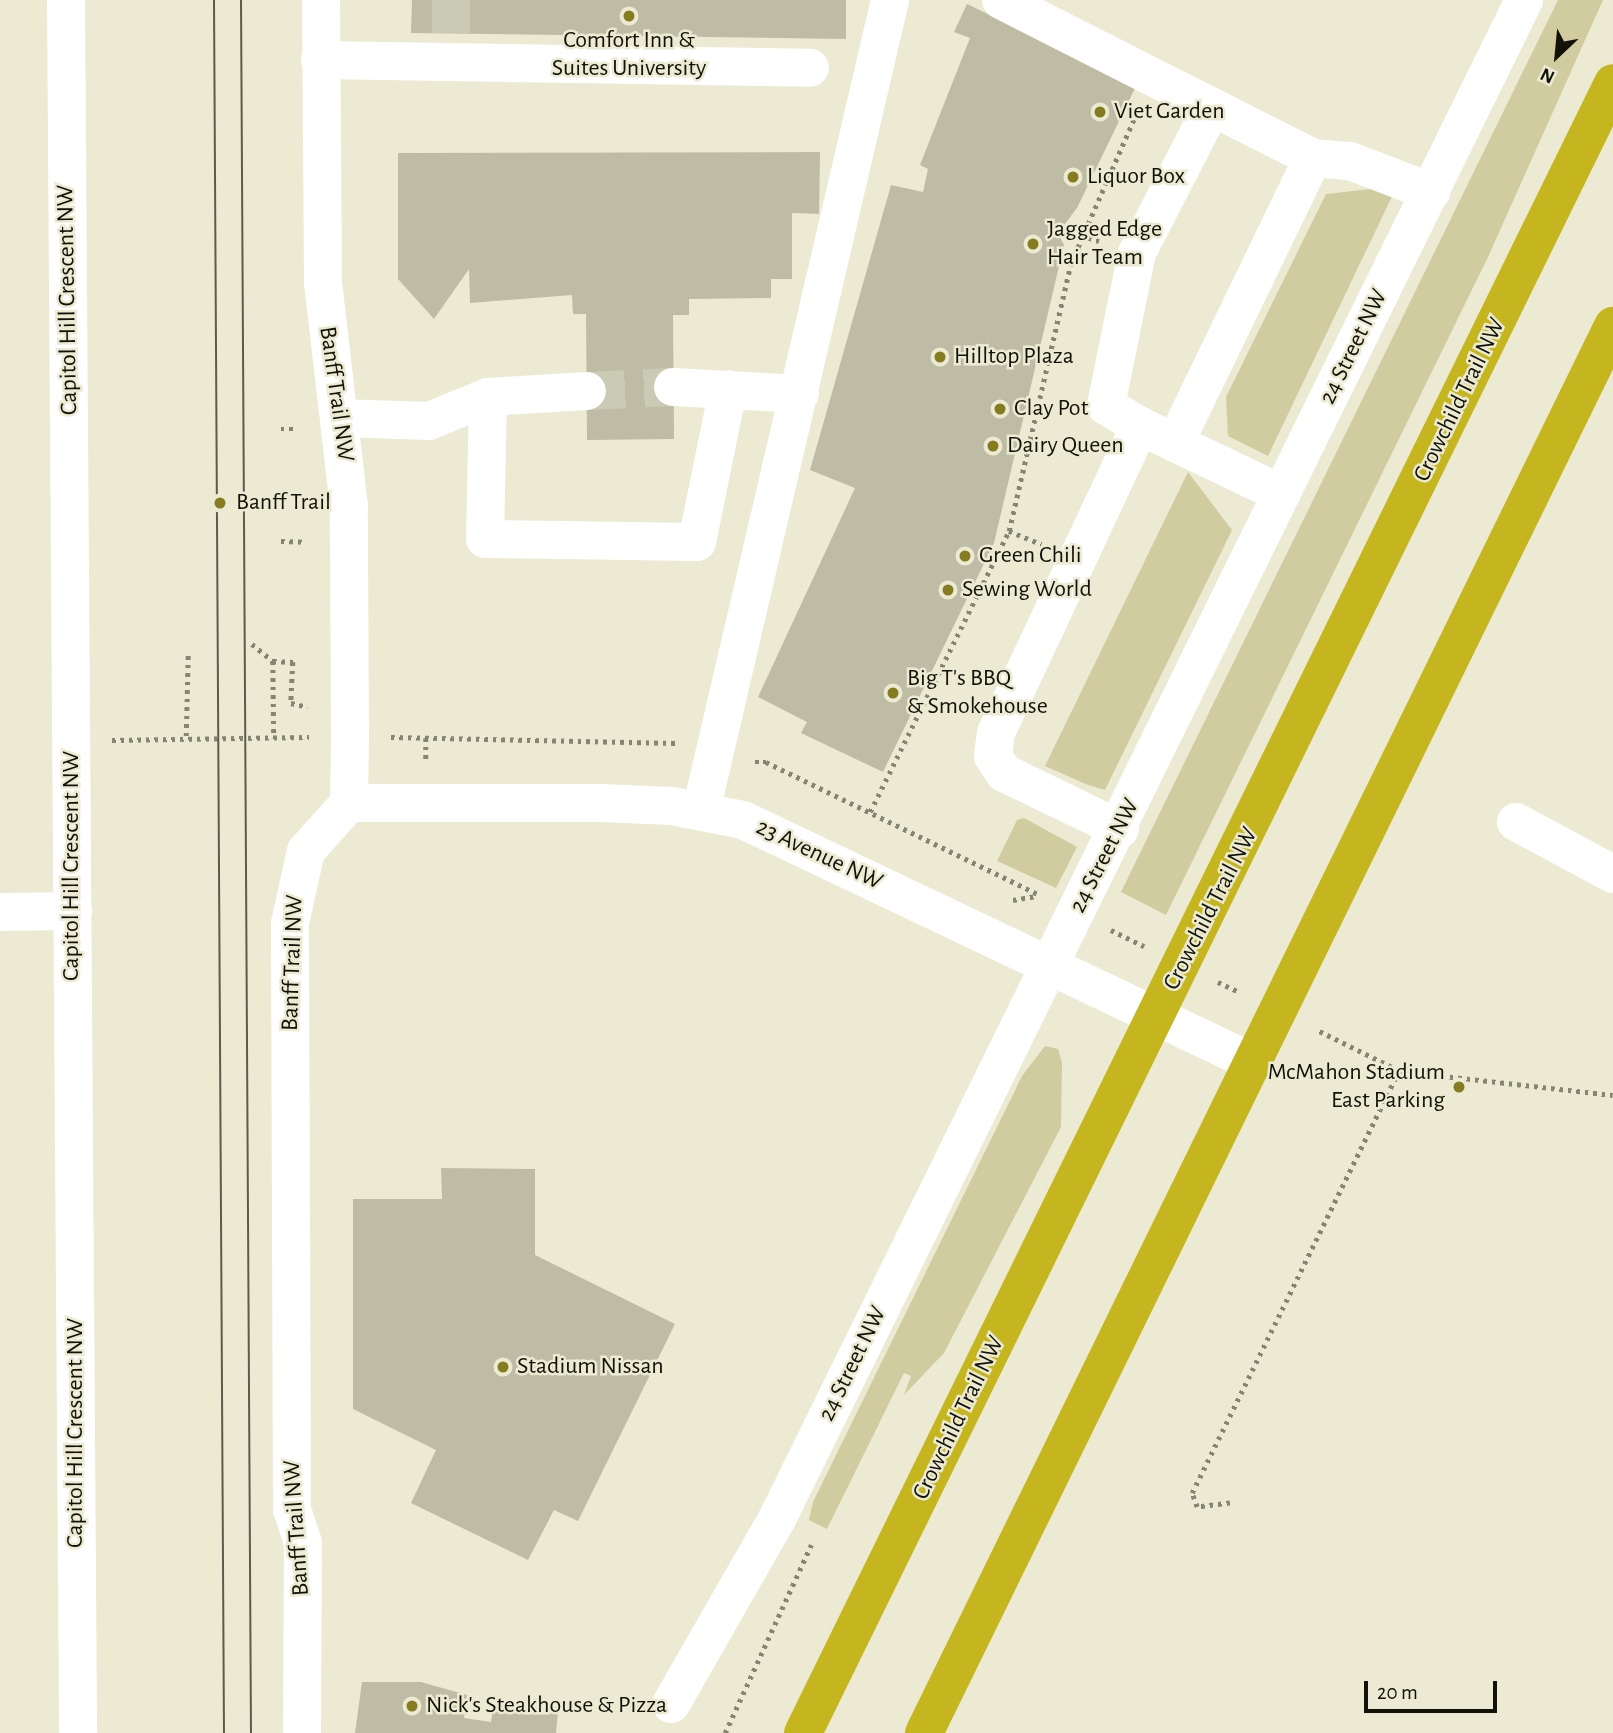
<!DOCTYPE html>
<style>
body{margin:0}
#map{position:relative;width:1613px;height:1733px;overflow:hidden;background:#ecead2;font-family:"Alegreya Sans",sans-serif}
div>[style]{position:absolute}
.green>*{inset:0;background:#d0cca0}
.building>*{inset:0;background:#bebca5}
.minor-tunnel>*{height:38px;margin-top:-19px;transform-origin:0;background:repeating-linear-gradient(90deg,#cbcab4 0 38px,transparent 0 57px)}
.path>*{height:4.5px;margin-top:-2.25px;transform-origin:0;background:repeating-linear-gradient(90deg,#868574 0 3.5px,transparent 0 8.5px)}
.minor>*{height:38px;margin:-19px;padding:0 19px;transform-origin:19px;border-radius:19px;background:#fff}
.highway>*{height:38px;margin:-19px;padding:0 19px;transform-origin:19px;border-radius:19px;background:#c5b51e}
.tram>*{height:2px;margin:-1px;padding:0 1px;transform-origin:1px;border-radius:1px;background:#5c5c4e}
.dots>*{width:19px;height:19px;translate:-50% -50%;box-sizing:border-box;border:4px solid #ecead2;border-radius:50%}
span{translate:-50% -50%;white-space:nowrap;text-align:center;line-height:1.15;-webkit-text-stroke:5px #ecead2;paint-order:stroke}
.poi-label{font-size:24px;color:#121209}
.left{translate:0 -50%;text-align:left}
.right{translate:-100% -50%;text-align:right}
.street-label{font-size:24px;color:#121209}
.north{position:absolute;left:1522px;top:21px;width:70px;height:70px;-webkit-text-stroke:5px #ecead2;paint-order:stroke;rotate:206deg;font-size:19px;font-weight:700;line-height:28px;text-align:center;color:#121209}
.north::after{content:'';display:block;margin:auto;width:24px;height:32px;background:#121209;clip-path:polygon(50% 0,100% 100%,50% 72%,0 100%)}
.scale{position:absolute;left:1364px;top:1681px;width:133px;height:32px;box-sizing:border-box;border:4px solid #121209;border-top:0;padding-left:9px;font-size:21px;line-height:24px;white-space:nowrap;color:#121209;-webkit-text-stroke:5px #ecead2;paint-order:stroke}
</style>
<div id="map">
<div class="green">
<i style="clip-path:polygon(1558px 0,1603px 0,1488px 257px,1166px 915px,1121px 892px)"></i>
<i style="clip-path:polygon(1397px 186px,1268px 456px,1228px 436px,1226px 397px,1326px 194px)"></i>
<i style="clip-path:polygon(1188px 472px,1232px 530px,1105px 790px,1088px 785px,1045px 766px)"></i>
<i style="clip-path:polygon(1024px 818px,1077px 847px,1056px 888px,997px 861px,1017px 820px)"></i>
<i style="clip-path:polygon(1045px 1046px,1058px 1049px,1062px 1063px,1061px 1127px,944px 1353px,904px 1395px,911px 1376px,904px 1373px,827px 1529px,809px 1520px,813px 1502px,1022px 1076px)"></i>
</div>
<div class="building">
<i style="clip-path:polygon(412px 0,846px 0,846px 39px,411px 33px)"></i>
<i style="clip-path:polygon(967px 4px,1136px 86px,1077px 208px,1058px 233px,1064px 245px,994px 543px,883px 772px,801px 733px,807px 722px,758px 697px,855px 488px,810px 470px,891px 185px,923px 192px,928px 169px,920px 165px,970px 38px,954px 32px)"></i>
<i style="clip-path:polygon(820px 152px,819px 214px,792px 213px,792px 279px,771px 279px,771px 298px,689px 299px,689px 315px,673px 315px,674px 439px,587px 440px,586px 314px,573px 314px,572px 295px,470px 303px,469px 269px,434px 319px,398px 279px,398px 153px)"></i>
<i style="clip-path:polygon(441px 1168px,535px 1169px,535px 1255px,675px 1324px,578px 1521px,554px 1510px,528px 1560px,411px 1503px,436px 1450px,353px 1409px,353px 1199px,442px 1199px)"></i>
<i style="clip-path:polygon(362px 1682px,421px 1682px,467px 1695px,464px 1718px,491px 1722px,494px 1702px,558px 1711px,556px 1733px,355px 1733px)"></i>
</div>
<div class="minor-tunnel">
<i style="left:451px;top:33px;width:33px;rotate:-90deg"></i>
<i style="left:587px;top:391px;width:86px;rotate:-2.7deg"></i>
</div>
<div class="path">
<i style="left:1080px;top:235px;width:20px;rotate:18deg"></i>
<i style="left:281px;top:429px;width:16px"></i>
<i style="left:1009px;top:531px;width:35px;rotate:22deg"></i>
<i style="left:281px;top:541px;width:25px;rotate:2deg"></i>
<i style="left:252px;top:644px;width:27px;rotate:39deg"></i>
<i style="left:273px;top:661px;width:77px;rotate:89.3deg"></i>
<i style="left:273px;top:661px;width:20px;rotate:3deg"></i>
<i style="left:293px;top:662px;width:41px;rotate:92.8deg"></i>
<i style="left:291px;top:703px;width:17px;rotate:13deg"></i>
<i style="left:186px;top:736px;width:81px;rotate:-88.6deg"></i>
<i style="left:391px;top:737px;width:285px;rotate:1.2deg"></i>
<i style="left:426px;top:738px;width:24px;rotate:90deg"></i>
<i style="left:112px;top:740px;width:197px;rotate:-0.9deg"></i>
<i style="left:755px;top:762px;width:11px"></i>
<i style="left:766px;top:762px;width:302px;rotate:25.9deg"></i>
<i style="left:870px;top:812px;width:313px;rotate:-63.7deg"></i>
<i style="left:1009px;top:531px;width:275px;rotate:-77deg"></i>
<i style="left:1071px;top:263px;width:163px;rotate:-66.4deg"></i>
<i style="left:1013px;top:900px;width:22px;rotate:-10deg"></i>
<i style="left:1111px;top:930px;width:37px;rotate:26deg"></i>
<i style="left:1218px;top:982px;width:23px;rotate:25deg"></i>
<i style="left:1399px;top:1071px;width:215px;rotate:6.4deg"></i>
<i style="left:1230px;top:1503px;width:33px;rotate:173deg"></i>
<i style="left:1197px;top:1507px;width:15px;rotate:-110deg"></i>
<i style="left:1192px;top:1493px;width:470px;rotate:-63.9deg"></i>
<i style="left:1399px;top:1071px;width:93px;rotate:-153.7deg"></i>
<i style="left:725px;top:1733px;width:207px;rotate:-65.4deg"></i>
</div>
<div class="minor">
<i style="left:66px;top:0;width:1733px;rotate:89.6deg"></i>
<i style="left:1001px;top:0;width:237px;rotate:26.9deg"></i>
<i style="left:1212px;top:107px;width:164px;rotate:117.2deg"></i>
<i style="left:1137px;top:253px;width:156px;rotate:101.5deg"></i>
<i style="left:1106px;top:406px;width:39px;rotate:30deg"></i>
<i style="left:320px;top:60px;width:490px;rotate:0.9deg"></i>
<i style="left:1313px;top:158px;width:37px;rotate:5deg"></i>
<i style="left:1350px;top:161px;width:87px;rotate:20.9deg"></i>
<i style="left:673px;top:387px;width:127px;rotate:3.2deg"></i>
<i style="left:488px;top:397px;width:142px;rotate:91.2deg"></i>
<i style="left:485px;top:539px;width:212px;rotate:0.8deg"></i>
<i style="left:697px;top:542px;width:156px;rotate:-78.5deg"></i>
<i style="left:339px;top:418px;width:90px;rotate:1.9deg"></i>
<i style="left:429px;top:421px;width:64px;rotate:-22.1deg"></i>
<i style="left:488px;top:397px;width:99px;rotate:-3.5deg"></i>
<i style="left:1175px;top:443px;width:317px;rotate:-64.2deg"></i>
<i style="left:1313px;top:158px;width:113px;rotate:-153.2deg"></i>
<i style="left:349px;top:803px;width:252px"></i>
<i style="left:601px;top:803px;width:71px;rotate:2.4deg"></i>
<i style="left:672px;top:806px;width:72px;rotate:11.2deg"></i>
<i style="left:743px;top:820px;width:564px;rotate:25.43deg"></i>
<i style="left:701px;top:811px;width:833px;rotate:-76.88deg"></i>
<i style="left:1516px;top:822px;width:110px;rotate:28.2deg"></i>
<i style="left:1120px;top:829px;width:129px;rotate:-154.2deg"></i>
<i style="left:1004px;top:773px;width:20px;rotate:-123deg"></i>
<i style="left:993px;top:756px;width:23px;rotate:-83deg"></i>
<i style="left:996px;top:733px;width:339px;rotate:-64.9deg"></i>
<i style="left:1140px;top:426px;width:157px;rotate:25.6deg"></i>
<i style="left:0;top:912px;width:73px;rotate:-0.8deg"></i>
<i style="left:671px;top:1704px;width:213px;rotate:-60.2deg"></i>
<i style="left:777px;top:1519px;width:1693px;rotate:-63.81deg"></i>
<i style="left:302px;top:1733px;width:190px;rotate:-89.7deg"></i>
<i style="left:303px;top:1543px;width:36px;rotate:-108deg"></i>
<i style="left:292px;top:1509px;width:586px;rotate:-90.2deg"></i>
<i style="left:290px;top:923px;width:74px;rotate:-77.5deg"></i>
<i style="left:306px;top:851px;width:64px;rotate:-48.1deg"></i>
<i style="left:349px;top:803px;width:67px;rotate:-89.1deg"></i>
<i style="left:350px;top:736px;width:229px;rotate:-90.3deg"></i>
<i style="left:349px;top:507px;width:226px;rotate:-96.6deg"></i>
<i style="left:323px;top:282px;width:282px;rotate:-90.4deg"></i>
</div>
<div class="highway">
<i style="left:803px;top:1733px;width:1838px;rotate:-63.85deg"></i>
<i style="left:924px;top:1733px;width:1567px;rotate:-63.91deg"></i>
</div>
<div class="tram">
<i style="left:214px;top:0;width:1733px;rotate:89.67deg"></i>
<i style="left:241px;top:0;width:1733px;rotate:89.67deg"></i>
</div>
<div class="dots">
<i style="left:629px;top:16px;background:#857c22"></i>
<i style="left:1100px;top:112px;background:#857c22"></i>
<i style="left:1073px;top:177px;background:#857c22"></i>
<i style="left:1033px;top:244px;background:#857c22"></i>
<i style="left:940px;top:357px;background:#857c22"></i>
<i style="left:1000px;top:409px;background:#857c22"></i>
<i style="left:993px;top:446px;background:#857c22"></i>
<i style="left:220px;top:503px;background:#857c22"></i>
<i style="left:965px;top:556px;background:#857c22"></i>
<i style="left:948px;top:590px;background:#857c22"></i>
<i style="left:893px;top:693px;background:#857c22"></i>
<i style="left:1459px;top:1087px;background:#857c22"></i>
<i style="left:503px;top:1367px;background:#857c22"></i>
<i style="left:412px;top:1706px;background:#857c22"></i>
</div>
<div class="poi-label">
<span style="left:629px;top:55px">Comfort Inn &amp;<br>Suites University</span>
<span class="left" style="left:1114px;top:112px">Viet Garden</span>
<span class="left" style="left:1087px;top:177px">Liquor Box</span>
<span class="left" style="left:1047px;top:244px">Jagged Edge<br>Hair Team</span>
<span class="left" style="left:954px;top:357px">Hilltop Plaza</span>
<span class="left" style="left:1014px;top:409px">Clay Pot</span>
<span class="left" style="left:1007px;top:446px">Dairy Queen</span>
<span class="left" style="left:236px;top:503px">Banff Trail</span>
<span class="left" style="left:979px;top:556px">Green Chili</span>
<span class="left" style="left:962px;top:590px">Sewing World</span>
<span class="left" style="left:907px;top:693px">Big T's BBQ<br>&amp; Smokehouse</span>
<span class="right" style="left:1445px;top:1087px">McMahon Stadium<br>East Parking</span>
<span class="left" style="left:517px;top:1367px">Stadium Nissan</span>
<span class="left" style="left:426px;top:1706px">Nick's Steakhouse &amp; Pizza</span>
</div>
<div class="street-label">
<span style="left:68px;top:300px;rotate:-91deg">Capitol Hill Crescent NW</span>
<span style="left:1354px;top:347px;rotate:-64deg">24 Street NW</span>
<span style="left:336px;top:394px;rotate:82deg">Banff Trail NW</span>
<span style="left:1460px;top:400px;rotate:-64deg">Crowchild Trail NW</span>
<span style="left:819px;top:855px;rotate:25deg">23 Avenue NW</span>
<span style="left:1105px;top:856px;rotate:-63deg">24 Street NW</span>
<span style="left:72px;top:866px;rotate:-90deg">Capitol Hill Crescent NW</span>
<span style="left:1211px;top:909px;rotate:-63deg">Crowchild Trail NW</span>
<span style="left:293px;top:963px;rotate:-88deg">Banff Trail NW</span>
<span style="left:853px;top:1364px;rotate:-64deg">24 Street NW</span>
<span style="left:959px;top:1418px;rotate:-64deg">Crowchild Trail NW</span>
<span style="left:76px;top:1433px;rotate:-90deg">Capitol Hill Crescent NW</span>
<span style="left:297px;top:1528px;rotate:-94deg">Banff Trail NW</span>
</div>
<div class="north">N</div>
<div class="scale">20 m</div>
</div>
